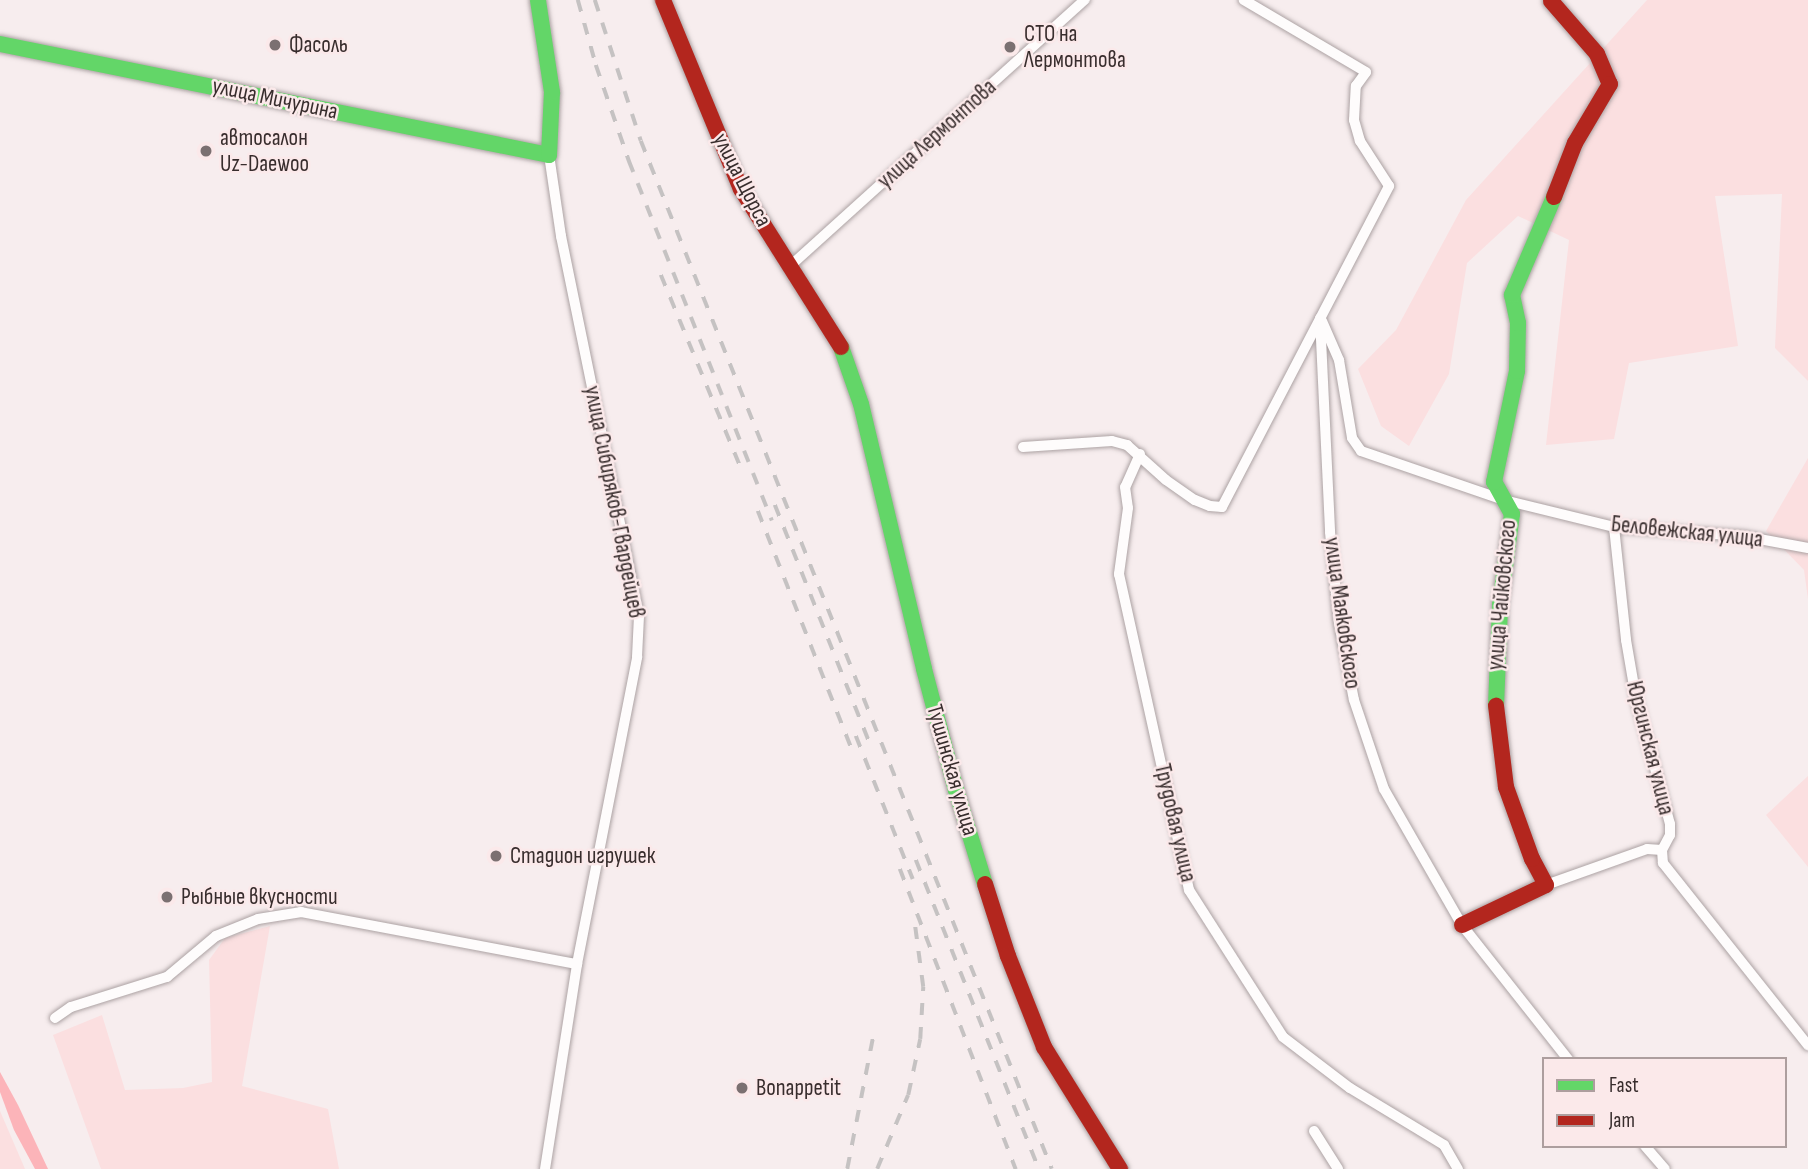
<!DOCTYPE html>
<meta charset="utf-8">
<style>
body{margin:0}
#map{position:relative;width:1808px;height:1169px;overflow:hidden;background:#f7edee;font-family:"Sofia Sans Condensed",sans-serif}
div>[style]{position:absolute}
.green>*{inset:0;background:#fbdfe0}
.water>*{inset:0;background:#fcb4b9}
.roads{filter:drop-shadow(0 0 2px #aca2a3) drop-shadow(0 0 2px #aca2a3)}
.street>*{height:10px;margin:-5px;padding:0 5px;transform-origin:5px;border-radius:5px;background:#fefcfc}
.fast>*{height:16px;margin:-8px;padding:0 8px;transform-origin:8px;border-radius:8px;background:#63d668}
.jam>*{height:16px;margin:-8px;padding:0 8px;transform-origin:8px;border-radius:8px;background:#b3261e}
.rail>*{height:3.5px;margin-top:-1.75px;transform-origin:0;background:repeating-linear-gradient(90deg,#c5c2c2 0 12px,transparent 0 24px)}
.dots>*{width:19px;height:19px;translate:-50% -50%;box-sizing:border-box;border:4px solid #fbe9ea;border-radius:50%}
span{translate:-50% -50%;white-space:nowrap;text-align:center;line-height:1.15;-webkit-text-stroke:5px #fbe9ea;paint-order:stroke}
.poi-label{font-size:23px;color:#382d2d}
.left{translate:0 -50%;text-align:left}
.street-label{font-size:23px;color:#382d2d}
.legend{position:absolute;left:1542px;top:1057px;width:245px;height:91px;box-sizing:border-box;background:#fbe9ea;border:2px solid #ad9e9e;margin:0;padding:9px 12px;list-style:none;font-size:21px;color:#382d2d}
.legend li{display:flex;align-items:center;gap:14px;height:35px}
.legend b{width:35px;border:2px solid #ad9e9e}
</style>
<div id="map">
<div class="green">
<i style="clip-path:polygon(1647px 0,1808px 0,1808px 381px,1775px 348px,1782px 194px,1715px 196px,1738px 346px,1629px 363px,1614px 439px,1546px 445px,1569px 240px,1518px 216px,1467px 263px,1449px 374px,1409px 446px,1381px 426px,1358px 369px,1396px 330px,1466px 200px)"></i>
<i style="clip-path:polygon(1808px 458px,1808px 599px,1804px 570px,1766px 531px)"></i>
<i style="clip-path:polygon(1808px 776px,1808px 867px,1766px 815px)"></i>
<i style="clip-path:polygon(270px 926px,242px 1086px,328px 1109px,339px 1169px,101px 1169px,53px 1035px,102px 1015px,125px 1090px,183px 1088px,212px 1082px,209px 960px,225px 938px)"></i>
<i style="clip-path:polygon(0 1111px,25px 1169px,0 1169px)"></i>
</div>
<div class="water">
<i style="clip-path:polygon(0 1072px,18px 1105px,48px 1169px,35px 1169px,14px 1130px,0 1092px)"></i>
</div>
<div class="roads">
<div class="street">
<i style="left:789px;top:267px;width:399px;rotate:-42.1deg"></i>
<i style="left:1320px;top:318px;width:214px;rotate:87.3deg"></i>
<i style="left:1330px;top:532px;width:91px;rotate:84.4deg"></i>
<i style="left:1339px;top:623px;width:78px;rotate:79deg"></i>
<i style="left:1354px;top:700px;width:94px;rotate:71.4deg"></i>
<i style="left:1384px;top:789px;width:157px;rotate:60.2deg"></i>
<i style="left:1462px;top:925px;width:171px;rotate:51.7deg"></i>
<i style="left:1322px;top:321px;width:43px;rotate:66.4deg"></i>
<i style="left:1339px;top:360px;width:79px;rotate:80.5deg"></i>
<i style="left:1352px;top:438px;width:16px;rotate:55deg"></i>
<i style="left:1361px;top:451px;width:151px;rotate:18.9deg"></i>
<i style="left:1504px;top:500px;width:113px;rotate:13.8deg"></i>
<i style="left:1614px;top:527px;width:129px;rotate:4deg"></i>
<i style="left:1743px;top:536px;width:66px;rotate:10.5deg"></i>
<i style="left:1023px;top:447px;width:89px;rotate:-3.9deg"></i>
<i style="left:1112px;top:441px;width:16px;rotate:15deg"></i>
<i style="left:1127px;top:445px;width:52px;rotate:41.9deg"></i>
<i style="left:1166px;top:480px;width:35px;rotate:35deg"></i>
<i style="left:1195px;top:500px;width:16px;rotate:22deg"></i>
<i style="left:1210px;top:506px;width:12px;rotate:5deg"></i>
<i style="left:1222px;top:507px;width:362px;rotate:-62.5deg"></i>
<i style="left:1389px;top:186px;width:54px;rotate:-122.8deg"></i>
<i style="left:1360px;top:141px;width:22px;rotate:-106deg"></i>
<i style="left:1354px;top:120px;width:34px;rotate:-87deg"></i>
<i style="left:1356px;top:86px;width:17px;rotate:-54deg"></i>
<i style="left:1366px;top:72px;width:142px;rotate:-149.5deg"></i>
<i style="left:1140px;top:454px;width:36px;rotate:114deg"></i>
<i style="left:1125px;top:487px;width:21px;rotate:82deg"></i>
<i style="left:1128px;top:508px;width:67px;rotate:97.8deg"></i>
<i style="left:1119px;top:574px;width:324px;rotate:77.5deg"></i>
<i style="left:1189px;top:890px;width:174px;rotate:57.4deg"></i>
<i style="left:1283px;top:1037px;width:84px;rotate:37.3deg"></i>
<i style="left:1350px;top:1088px;width:110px;rotate:31.2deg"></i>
<i style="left:1444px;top:1145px;width:28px;rotate:60deg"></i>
<i style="left:1614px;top:527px;width:114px;rotate:83.9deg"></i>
<i style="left:1626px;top:640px;width:59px;rotate:80.2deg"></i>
<i style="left:1636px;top:698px;width:131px;rotate:74.9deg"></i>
<i style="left:1670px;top:824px;width:11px;rotate:90deg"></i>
<i style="left:1670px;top:835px;width:17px;rotate:118deg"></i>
<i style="left:1662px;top:850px;width:13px;rotate:86deg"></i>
<i style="left:1663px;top:863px;width:233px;rotate:51.5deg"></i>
<i style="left:1546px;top:885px;width:107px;rotate:-19.6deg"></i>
<i style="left:1647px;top:849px;width:15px;rotate:4deg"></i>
<i style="left:55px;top:1018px;width:19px;rotate:-35deg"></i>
<i style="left:71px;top:1007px;width:101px;rotate:-17.4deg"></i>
<i style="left:167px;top:977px;width:64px;rotate:-39.9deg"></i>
<i style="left:216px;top:936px;width:45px;rotate:-22deg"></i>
<i style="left:258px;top:919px;width:44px;rotate:-9.2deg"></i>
<i style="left:301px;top:912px;width:281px;rotate:10.7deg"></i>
<i style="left:1314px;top:1131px;width:45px;rotate:57.7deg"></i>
<i style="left:1645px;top:1146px;width:30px;rotate:49deg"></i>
<i style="left:545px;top:1169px;width:207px;rotate:-81.1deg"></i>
<i style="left:577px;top:964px;width:313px;rotate:-78.9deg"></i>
<i style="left:637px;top:657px;width:41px;rotate:-87.2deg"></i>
<i style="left:639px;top:616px;width:388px;rotate:-101.6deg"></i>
<i style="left:561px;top:236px;width:82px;rotate:-98.4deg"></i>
</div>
<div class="fast">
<i style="left:0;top:44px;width:560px;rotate:11.43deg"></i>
<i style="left:549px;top:155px;width:63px;rotate:-87.3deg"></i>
<i style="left:552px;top:92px;width:93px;rotate:-98.7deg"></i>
<i style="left:841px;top:347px;width:60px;rotate:70.7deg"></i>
<i style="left:861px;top:404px;width:272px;rotate:76.6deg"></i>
<i style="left:924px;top:669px;width:125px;rotate:75.2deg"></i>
<i style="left:956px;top:790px;width:98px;rotate:72.9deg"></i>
<i style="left:1496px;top:706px;width:101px;rotate:-87.7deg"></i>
<i style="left:1500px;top:605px;width:92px;rotate:-82.5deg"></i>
<i style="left:1512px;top:514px;width:37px;rotate:-119deg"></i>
<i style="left:1494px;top:482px;width:113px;rotate:-78.3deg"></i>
<i style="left:1517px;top:371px;width:48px;rotate:-88.8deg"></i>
<i style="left:1518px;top:323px;width:29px;rotate:-102deg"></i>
<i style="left:1512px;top:295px;width:107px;rotate:-66.8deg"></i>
</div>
<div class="jam">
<i style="left:663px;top:0;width:204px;rotate:67.6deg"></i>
<i style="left:741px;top:189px;width:187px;rotate:57.7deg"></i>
<i style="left:1551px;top:1px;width:70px;rotate:49deg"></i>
<i style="left:1597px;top:54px;width:33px;rotate:67deg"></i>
<i style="left:1610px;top:84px;width:69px;rotate:120.7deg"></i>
<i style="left:1575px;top:143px;width:58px;rotate:111.3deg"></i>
<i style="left:985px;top:884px;width:76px;rotate:72.3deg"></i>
<i style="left:1008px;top:956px;width:98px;rotate:68.4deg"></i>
<i style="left:1044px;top:1047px;width:144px;rotate:58.1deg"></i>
<i style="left:1462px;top:925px;width:93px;rotate:-25.5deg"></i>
<i style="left:1546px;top:885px;width:30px;rotate:-118deg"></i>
<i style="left:1532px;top:859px;width:77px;rotate:-109.9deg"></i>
<i style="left:1506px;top:787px;width:82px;rotate:-97deg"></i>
</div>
</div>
<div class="rail">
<i style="left:578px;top:0;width:67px;rotate:74.5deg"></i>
<i style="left:596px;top:65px;width:102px;rotate:71deg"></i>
<i style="left:629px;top:161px;width:387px;rotate:68.3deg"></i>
<i style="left:595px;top:0;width:148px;rotate:71.9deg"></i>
<i style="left:641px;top:141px;width:1107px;rotate:68.21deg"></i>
<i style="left:661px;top:275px;width:207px;rotate:67.5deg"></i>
<i style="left:775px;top:505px;width:259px;rotate:68.3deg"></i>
<i style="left:758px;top:511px;width:259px;rotate:68.5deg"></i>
<i style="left:856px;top:736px;width:154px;rotate:68.3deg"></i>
<i style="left:916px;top:860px;width:333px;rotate:68.3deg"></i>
<i style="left:900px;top:869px;width:322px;rotate:68.9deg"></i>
<i style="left:847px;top:1169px;width:140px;rotate:-78.9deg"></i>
<i style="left:877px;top:1169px;width:80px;rotate:-67.3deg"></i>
<i style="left:908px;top:1095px;width:57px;rotate:-77.9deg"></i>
<i style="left:920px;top:1039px;width:52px;rotate:-86.7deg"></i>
<i style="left:923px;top:987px;width:61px;rotate:-97.6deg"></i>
</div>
<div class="dots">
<i style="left:275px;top:45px;background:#7b7071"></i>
<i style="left:1010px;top:47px;background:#7b7071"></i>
<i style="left:206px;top:151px;background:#7b7071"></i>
<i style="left:496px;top:856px;background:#7b7071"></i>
<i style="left:167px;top:897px;background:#7b7071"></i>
<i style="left:742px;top:1088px;background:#7b7071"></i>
</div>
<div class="poi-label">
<span class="left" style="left:1024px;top:47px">СТО на<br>Лермонтова</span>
<span class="left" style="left:289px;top:45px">Фасоль</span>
<span class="left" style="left:220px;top:151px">автосалон<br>Uz-Daewoo</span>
<span class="left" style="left:510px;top:856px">Стадион игрушек</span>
<span class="left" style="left:181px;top:897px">Рыбные вкусности</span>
<span class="left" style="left:756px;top:1088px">Bonappetit</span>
</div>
<div class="street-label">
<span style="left:275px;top:99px;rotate:12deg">улица Мичурина</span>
<span style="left:937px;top:134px;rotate:-42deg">улица Лермонтова</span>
<span style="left:742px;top:180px;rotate:63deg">улица Щорса</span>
<span style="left:614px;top:502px;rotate:79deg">улица Сибиряков-Гвардейцев</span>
<span style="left:1687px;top:532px;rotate:6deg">Беловежская улица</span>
<span style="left:1502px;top:595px;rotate:-85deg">улица Чайковского</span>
<span style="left:1342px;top:613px;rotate:82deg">улица Маяковского</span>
<span style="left:1650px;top:748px;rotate:76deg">Юргинская улица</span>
<span style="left:952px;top:770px;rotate:74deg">Тушинская улица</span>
<span style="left:1175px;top:823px;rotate:77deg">Трудовая улица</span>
</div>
<ul class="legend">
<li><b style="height:9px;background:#63d668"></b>Fast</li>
<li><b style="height:9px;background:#b3261e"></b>Jam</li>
</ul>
</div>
